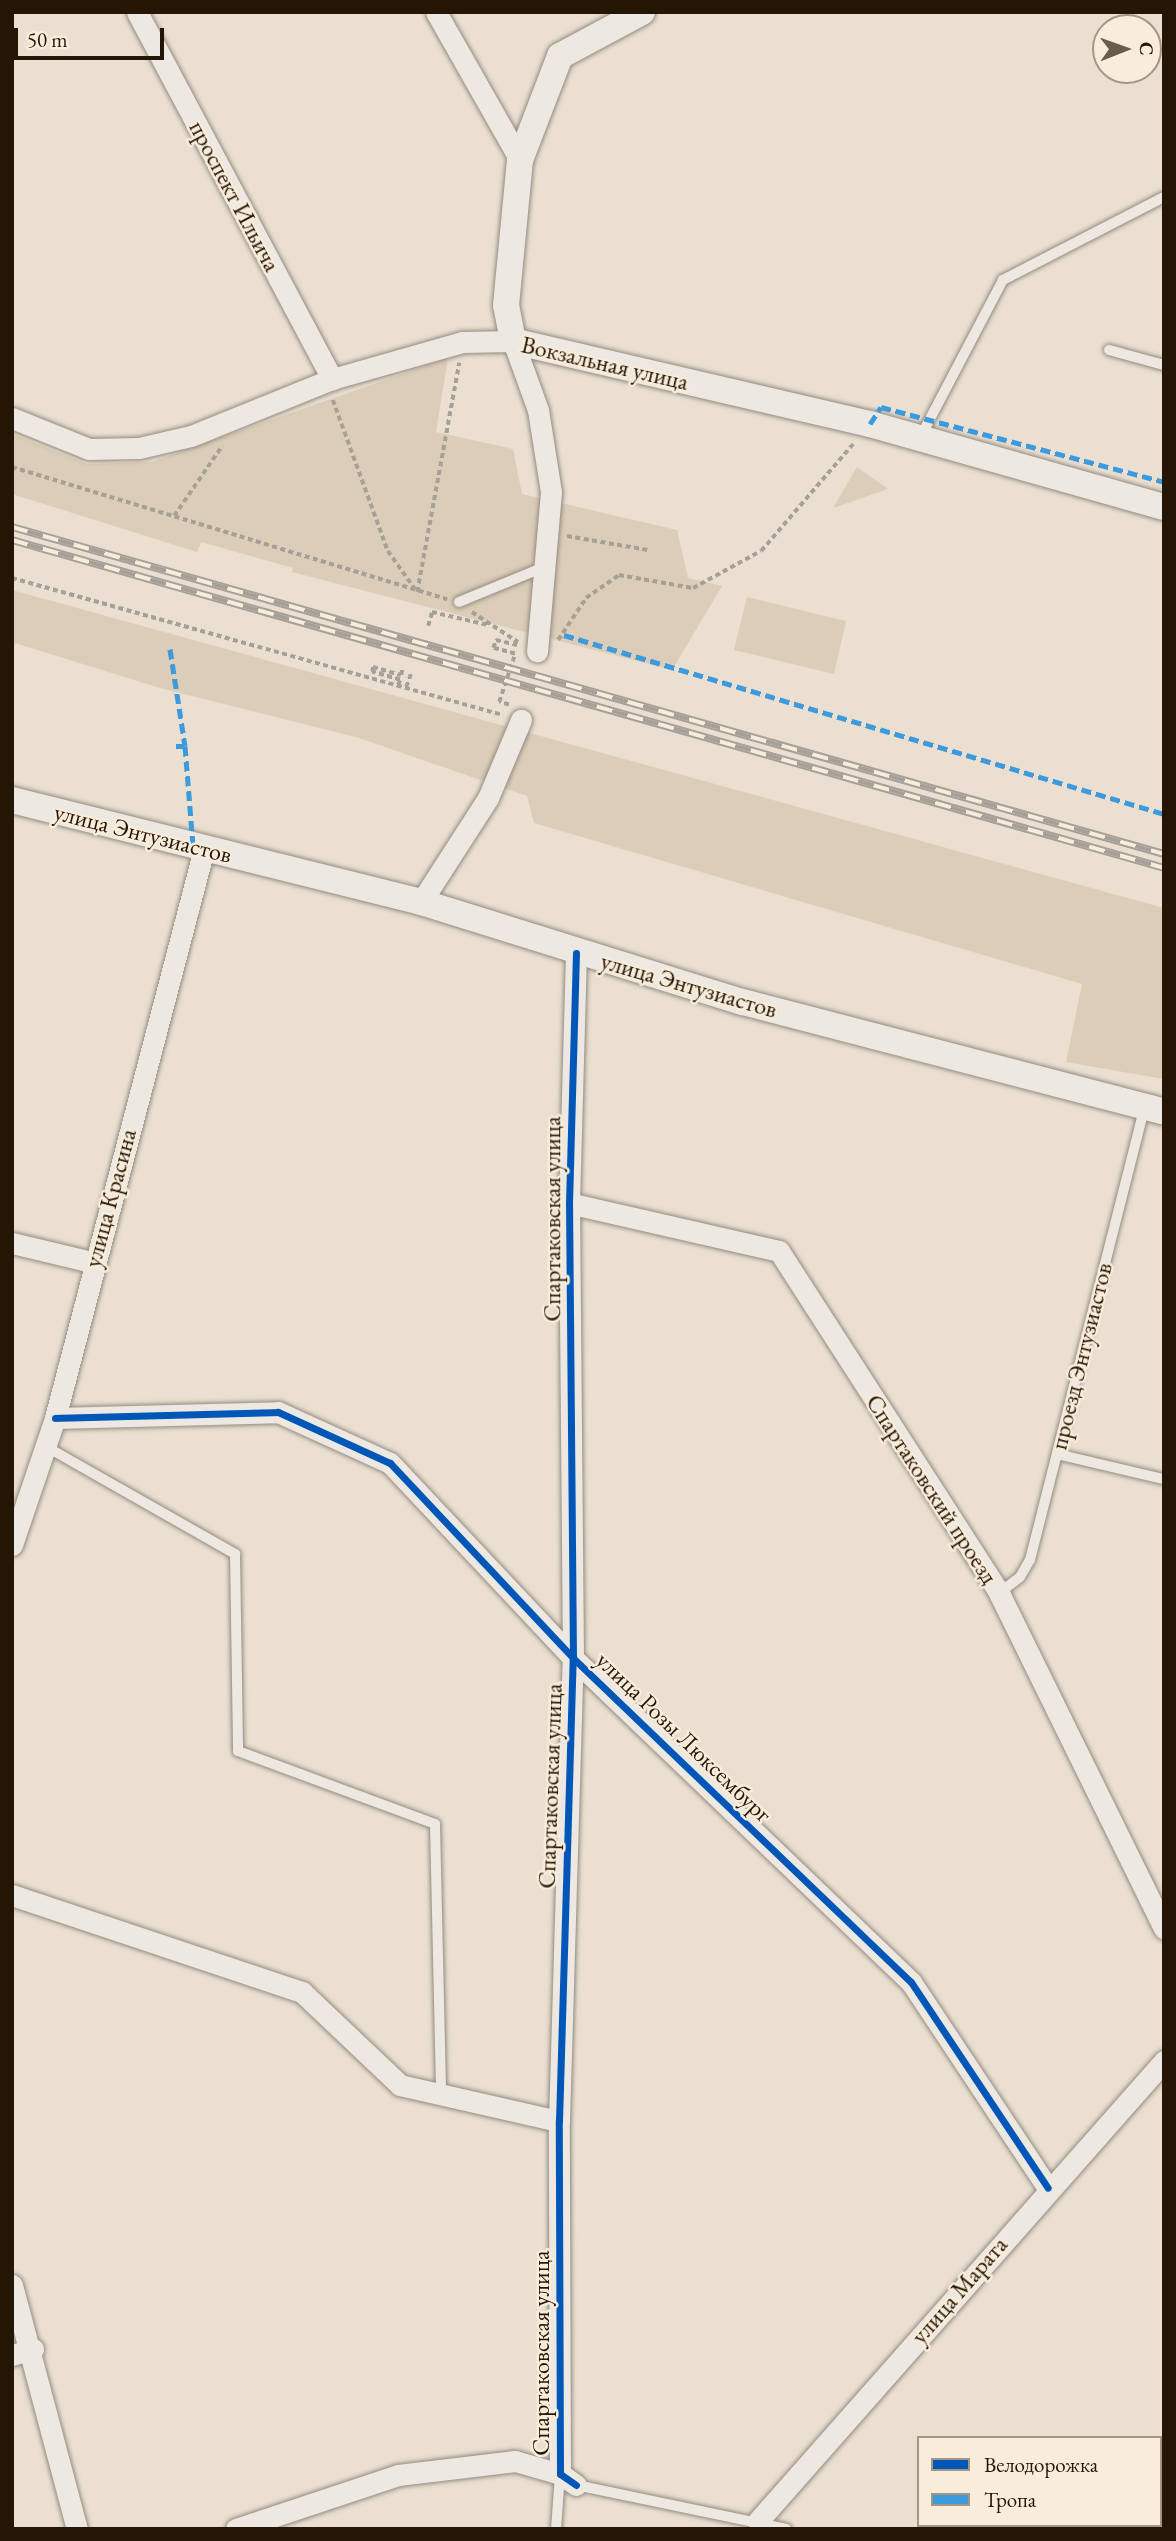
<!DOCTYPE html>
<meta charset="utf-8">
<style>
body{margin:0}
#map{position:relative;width:1176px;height:2541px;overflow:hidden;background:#eadfd0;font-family:"EB Garamond",serif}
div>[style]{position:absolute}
.green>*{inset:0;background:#dccdb8}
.path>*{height:3.5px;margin-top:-1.75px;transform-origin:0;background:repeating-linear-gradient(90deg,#a6a099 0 5px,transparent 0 8.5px)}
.roads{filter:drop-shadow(0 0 2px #948b81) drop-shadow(0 0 2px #948b81)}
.service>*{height:10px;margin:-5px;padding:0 5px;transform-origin:5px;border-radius:5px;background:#ede8e1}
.minor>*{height:21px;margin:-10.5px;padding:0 10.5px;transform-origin:10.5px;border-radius:10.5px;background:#ede8e1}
.tertiary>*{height:26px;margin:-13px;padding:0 13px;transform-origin:13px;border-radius:13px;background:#ede8e1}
.rail>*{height:8px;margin-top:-4px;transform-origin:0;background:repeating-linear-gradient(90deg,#f8ecda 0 16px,#a6a099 0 32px);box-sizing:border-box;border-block:2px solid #a6a099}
.quiet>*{height:5px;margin-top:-2.5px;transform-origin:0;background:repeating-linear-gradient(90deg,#3c9add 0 10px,transparent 0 15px)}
.cycleway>*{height:7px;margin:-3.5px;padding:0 3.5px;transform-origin:3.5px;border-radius:3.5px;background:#0057b8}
span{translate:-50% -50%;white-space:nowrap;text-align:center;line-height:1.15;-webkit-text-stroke:5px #f8ecda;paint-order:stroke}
.street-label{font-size:24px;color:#251505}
.frame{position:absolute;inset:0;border:14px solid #251505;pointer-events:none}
.legend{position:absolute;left:917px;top:2436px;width:245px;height:91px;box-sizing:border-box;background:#f8ecda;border:2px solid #a49685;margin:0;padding:9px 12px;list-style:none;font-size:21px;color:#251505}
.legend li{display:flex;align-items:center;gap:14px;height:35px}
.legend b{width:35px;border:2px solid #a49685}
.north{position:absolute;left:1092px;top:14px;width:70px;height:70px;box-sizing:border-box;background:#f8ecda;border:2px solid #a49685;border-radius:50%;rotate:89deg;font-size:19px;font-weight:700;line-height:28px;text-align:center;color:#251505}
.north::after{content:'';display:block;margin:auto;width:24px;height:32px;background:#6a5c4c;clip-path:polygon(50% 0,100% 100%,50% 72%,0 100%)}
.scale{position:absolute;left:14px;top:28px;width:150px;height:32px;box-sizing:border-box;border:4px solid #251505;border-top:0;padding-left:9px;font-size:21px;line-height:24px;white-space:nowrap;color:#251505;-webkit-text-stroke:5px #f8ecda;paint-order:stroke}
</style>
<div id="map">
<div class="green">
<i style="clip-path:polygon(448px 358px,436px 432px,513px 449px,522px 494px,677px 530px,688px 578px,722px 586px,672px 670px,292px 572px,293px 568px,201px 542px,197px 552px,12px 494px,12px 434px,87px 464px,151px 462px)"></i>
<i style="clip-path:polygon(857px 467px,888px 489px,833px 508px)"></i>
<i style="clip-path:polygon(12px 590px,1164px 908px,1164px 1079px,1066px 1062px,1082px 984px,534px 823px,527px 796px,359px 738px,160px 688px,15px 643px,12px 652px)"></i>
<i style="clip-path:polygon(747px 597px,846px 621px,834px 674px,734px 650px)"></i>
</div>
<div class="path">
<i style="left:333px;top:400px;width:161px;rotate:70deg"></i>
<i style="left:388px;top:551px;width:50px;rotate:54.7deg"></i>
<i style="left:417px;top:592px;width:233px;rotate:-79.6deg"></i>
<i style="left:12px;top:467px;width:455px;rotate:16.9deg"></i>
<i style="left:174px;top:516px;width:85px;rotate:-55.6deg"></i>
<i style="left:567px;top:536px;width:82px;rotate:9.8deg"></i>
<i style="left:12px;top:578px;width:510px;rotate:15.59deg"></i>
<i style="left:472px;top:612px;width:55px;rotate:33.1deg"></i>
<i style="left:428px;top:626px;width:15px;rotate:-74deg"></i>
<i style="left:432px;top:612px;width:57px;rotate:13.1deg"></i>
<i style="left:558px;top:640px;width:50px;rotate:-56.3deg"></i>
<i style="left:586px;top:598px;width:40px;rotate:-34.9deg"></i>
<i style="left:619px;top:575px;width:75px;rotate:10deg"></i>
<i style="left:693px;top:588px;width:77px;rotate:-28.6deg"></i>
<i style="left:761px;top:551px;width:141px;rotate:-49.3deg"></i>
<i style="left:398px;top:685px;width:5px;rotate:-68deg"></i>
<i style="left:400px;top:680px;width:29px;rotate:-164deg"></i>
<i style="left:372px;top:672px;width:5px;rotate:-79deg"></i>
<i style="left:373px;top:667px;width:29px;rotate:16deg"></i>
<i style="left:401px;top:675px;width:5px;rotate:-79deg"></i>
<i style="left:406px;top:687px;width:15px;rotate:-70deg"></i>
<i style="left:509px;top:705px;width:10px;rotate:-163deg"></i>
<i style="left:499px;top:702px;width:51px;rotate:-71.6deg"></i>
<i style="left:515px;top:654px;width:23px;rotate:-165deg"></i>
<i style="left:493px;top:648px;width:9px;rotate:-69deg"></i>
<i style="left:496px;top:640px;width:22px;rotate:13deg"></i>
</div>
<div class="roads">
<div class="service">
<i style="left:1109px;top:350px;width:57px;rotate:15.3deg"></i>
<i style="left:921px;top:436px;width:176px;rotate:-62.3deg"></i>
<i style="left:1003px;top:280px;width:181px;rotate:-27.3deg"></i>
<i style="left:459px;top:602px;width:92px;rotate:-22.4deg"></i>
<i style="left:45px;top:1446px;width:219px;rotate:29.6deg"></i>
<i style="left:235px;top:1554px;width:197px;rotate:89.1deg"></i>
<i style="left:238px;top:1751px;width:210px;rotate:20.3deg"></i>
<i style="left:435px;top:1824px;width:270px;rotate:88.7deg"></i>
<i style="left:1057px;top:1454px;width:110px;rotate:13.2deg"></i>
<i style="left:999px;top:1593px;width:26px;rotate:-37deg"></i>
<i style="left:1020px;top:1577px;width:20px;rotate:-60deg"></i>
<i style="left:1030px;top:1560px;width:465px;rotate:-75.8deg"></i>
<i style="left:576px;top:2485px;width:215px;rotate:11.8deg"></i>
<i style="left:556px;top:2529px;width:55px;rotate:-85.8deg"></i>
</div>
<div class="minor">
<i style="left:137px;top:12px;width:416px;rotate:62deg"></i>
<i style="left:436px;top:12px;width:170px;rotate:60.4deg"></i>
<i style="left:12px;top:418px;width:83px;rotate:21.9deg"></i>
<i style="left:89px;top:449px;width:50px;rotate:-1.1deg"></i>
<i style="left:139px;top:448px;width:53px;rotate:-13deg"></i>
<i style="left:191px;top:436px;width:152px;rotate:-22deg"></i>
<i style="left:332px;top:379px;width:136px;rotate:-15.8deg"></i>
<i style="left:463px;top:342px;width:50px;rotate:-1.1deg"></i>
<i style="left:513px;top:341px;width:73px;rotate:70.1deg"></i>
<i style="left:538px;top:410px;width:83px;rotate:81deg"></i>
<i style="left:551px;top:492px;width:160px;rotate:95deg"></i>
<i style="left:421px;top:902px;width:124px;rotate:-57.2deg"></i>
<i style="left:488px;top:798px;width:85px;rotate:-67.1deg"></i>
<i style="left:569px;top:1203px;width:215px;rotate:12.9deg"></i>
<i style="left:779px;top:1251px;width:407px;rotate:57.2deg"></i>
<i style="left:999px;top:1593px;width:374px;rotate:63.8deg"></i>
<i style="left:12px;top:1243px;width:82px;rotate:13.4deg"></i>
<i style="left:55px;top:1418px;width:223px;rotate:-1.5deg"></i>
<i style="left:278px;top:1412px;width:123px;rotate:24.5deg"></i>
<i style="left:390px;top:1463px;width:267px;rotate:46.8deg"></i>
<i style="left:573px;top:1658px;width:468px;rotate:43.8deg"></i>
<i style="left:911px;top:1982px;width:247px;rotate:56.4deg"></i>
<i style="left:12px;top:1545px;width:134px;rotate:-71.3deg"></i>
<i style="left:55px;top:1418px;width:588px;rotate:-75.33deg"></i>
<i style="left:12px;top:1895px;width:306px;rotate:18.5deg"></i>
<i style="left:302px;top:1992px;width:135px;rotate:43.5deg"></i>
<i style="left:400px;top:2085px;width:163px;rotate:12.8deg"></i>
<i style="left:12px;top:2285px;width:253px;rotate:75.1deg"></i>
<i style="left:12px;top:2355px;width:22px;rotate:-16deg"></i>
<i style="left:576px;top:2485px;width:19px;rotate:-145deg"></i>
<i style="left:560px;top:2474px;width:353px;rotate:-90.2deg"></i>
<i style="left:559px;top:2121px;width:463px;rotate:-88.3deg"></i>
<i style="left:573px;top:1658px;width:455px;rotate:-90.5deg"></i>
<i style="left:569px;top:1203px;width:250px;rotate:-88.4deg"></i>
<i style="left:758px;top:2521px;width:614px;rotate:-48.57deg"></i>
<i style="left:236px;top:2529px;width:171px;rotate:-18.4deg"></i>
<i style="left:398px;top:2475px;width:118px;rotate:-6.8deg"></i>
<i style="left:515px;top:2461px;width:47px;rotate:16.1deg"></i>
</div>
<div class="tertiary">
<i style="left:642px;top:12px;width:93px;rotate:151.8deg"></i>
<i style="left:560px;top:56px;width:111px;rotate:111deg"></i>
<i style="left:520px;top:160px;width:146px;rotate:95.5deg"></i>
<i style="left:506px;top:305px;width:37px;rotate:79deg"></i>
<i style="left:513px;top:341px;width:367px;rotate:13.1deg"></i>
<i style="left:870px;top:424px;width:305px;rotate:15.8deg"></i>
<i style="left:12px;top:800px;width:422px;rotate:14deg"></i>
<i style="left:421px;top:902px;width:337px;rotate:17.3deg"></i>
<i style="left:743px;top:1002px;width:435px;rotate:14.6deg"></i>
</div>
</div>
<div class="rail">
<i style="left:12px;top:527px;width:1198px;rotate:15.85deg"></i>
<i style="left:12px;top:540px;width:1198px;rotate:15.89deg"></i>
</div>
<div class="quiet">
<i style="left:870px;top:424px;width:20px;rotate:-57deg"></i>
<i style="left:881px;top:407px;width:293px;rotate:14.8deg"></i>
<i style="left:564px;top:635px;width:626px;rotate:16.61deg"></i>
<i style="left:170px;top:649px;width:98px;rotate:81.2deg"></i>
<i style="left:185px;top:746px;width:9px;rotate:180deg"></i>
<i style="left:185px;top:746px;width:100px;rotate:85.4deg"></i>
</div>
<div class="cycleway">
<i style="left:55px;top:1418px;width:223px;rotate:-1.5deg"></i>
<i style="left:278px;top:1412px;width:123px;rotate:24.5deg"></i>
<i style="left:390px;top:1463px;width:267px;rotate:46.8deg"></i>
<i style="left:573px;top:1658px;width:468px;rotate:43.8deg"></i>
<i style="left:911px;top:1982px;width:247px;rotate:56.4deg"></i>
<i style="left:576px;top:2485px;width:19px;rotate:-145deg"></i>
<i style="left:560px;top:2474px;width:353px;rotate:-90.2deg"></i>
<i style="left:559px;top:2121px;width:463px;rotate:-88.3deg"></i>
<i style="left:573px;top:1658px;width:455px;rotate:-90.5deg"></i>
<i style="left:569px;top:1203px;width:250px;rotate:-88.4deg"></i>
</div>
<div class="street-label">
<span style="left:235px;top:196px;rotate:62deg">проспект Ильича</span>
<span style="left:605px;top:363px;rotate:13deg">Вокзальная улица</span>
<span style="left:143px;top:833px;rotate:14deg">улица Энтузиастов</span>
<span style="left:689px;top:985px;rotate:16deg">улица Энтузиастов</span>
<span style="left:110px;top:1198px;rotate:-75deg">улица Красина</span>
<span style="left:552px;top:1219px;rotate:-90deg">Спартаковская улица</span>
<span style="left:1081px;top:1356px;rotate:-76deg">проезд Энтузиастов</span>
<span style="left:932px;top:1489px;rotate:57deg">Спартаковский проезд</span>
<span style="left:684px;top:1737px;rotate:44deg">улица Розы Люксембург</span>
<span style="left:550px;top:1786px;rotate:-88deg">Спартаковская улица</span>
<span style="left:959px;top:2290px;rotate:-49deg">улица Марата</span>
<span style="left:541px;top:2353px;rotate:-90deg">Спартаковская улица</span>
</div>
<div class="frame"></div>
<ul class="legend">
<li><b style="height:9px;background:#0057b8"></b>Велодорожка</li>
<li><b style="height:9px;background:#3c9add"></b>Тропа</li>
</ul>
<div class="north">С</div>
<div class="scale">50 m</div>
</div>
